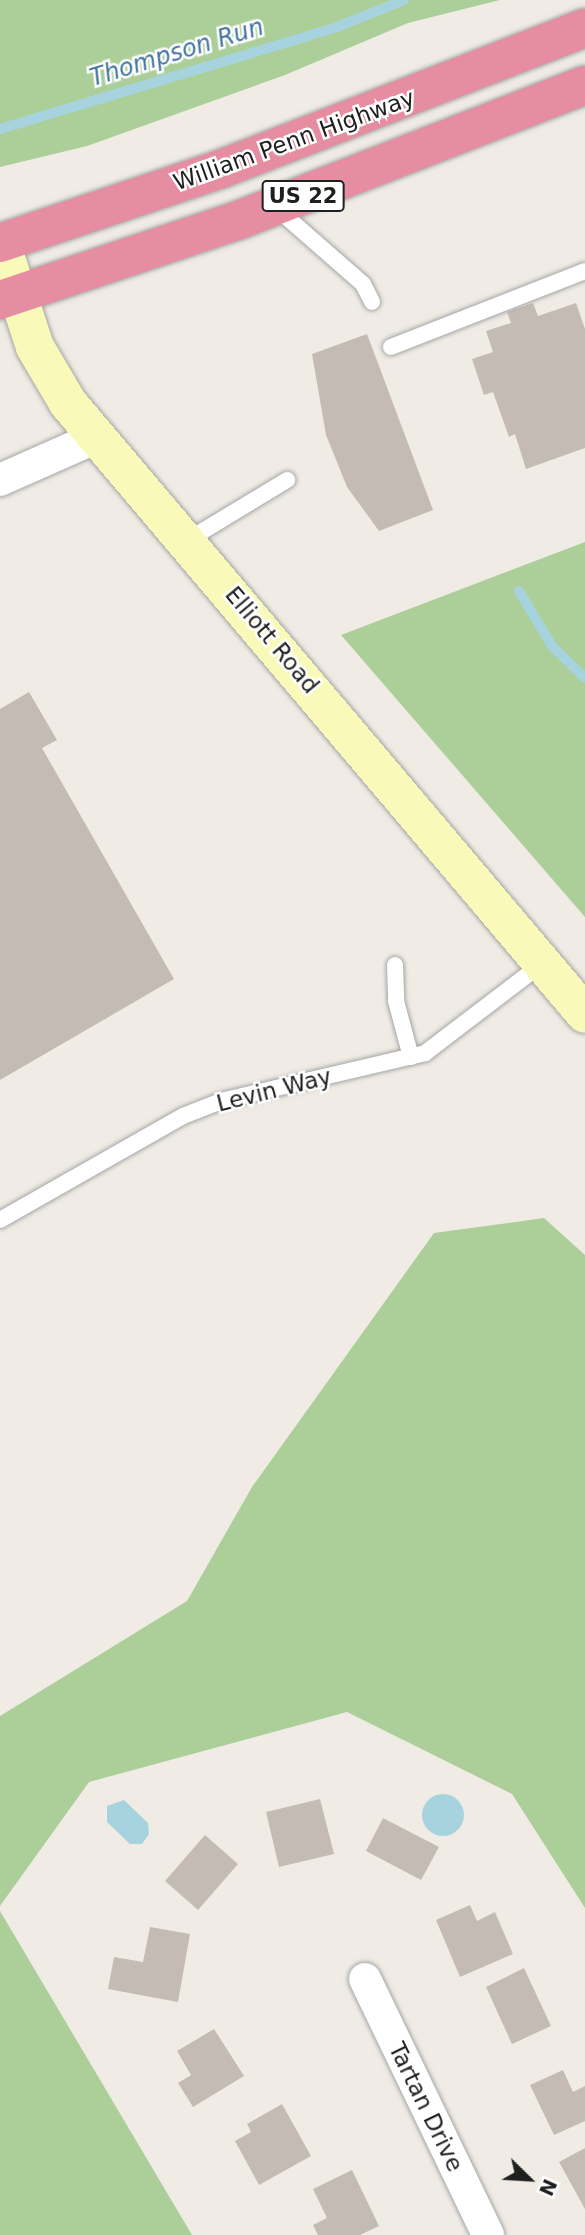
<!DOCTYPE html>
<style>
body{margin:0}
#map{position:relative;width:585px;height:2235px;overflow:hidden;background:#f0ece5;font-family:"DejaVu Sans",sans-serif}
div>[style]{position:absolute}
.forest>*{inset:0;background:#accf9a}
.water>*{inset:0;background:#a6d3dd}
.round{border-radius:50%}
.stream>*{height:10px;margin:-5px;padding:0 5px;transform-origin:5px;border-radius:5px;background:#a6d3dd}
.building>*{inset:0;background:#c4bbb4}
.roads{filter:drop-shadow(0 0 2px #a6a6a6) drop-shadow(0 0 2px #a6a6a6)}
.lane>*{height:16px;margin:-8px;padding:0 8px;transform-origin:8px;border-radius:8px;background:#fff}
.street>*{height:32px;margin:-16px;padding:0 16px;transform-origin:16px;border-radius:16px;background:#fff}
.secondary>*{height:38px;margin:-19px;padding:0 19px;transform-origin:19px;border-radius:19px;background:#f9fab9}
.highway>*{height:38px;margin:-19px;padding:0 19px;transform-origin:19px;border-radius:19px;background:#e78da1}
span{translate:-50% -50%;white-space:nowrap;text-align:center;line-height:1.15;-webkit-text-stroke:5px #fff;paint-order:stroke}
.shield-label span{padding:2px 5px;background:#fff;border:2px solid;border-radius:5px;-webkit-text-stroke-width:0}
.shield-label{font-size:21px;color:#1f1f1f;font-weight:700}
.street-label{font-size:23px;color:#1f1f1f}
.water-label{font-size:24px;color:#45769f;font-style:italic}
.north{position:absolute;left:494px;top:2144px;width:70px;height:70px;-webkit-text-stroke:5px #fff;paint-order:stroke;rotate:114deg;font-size:19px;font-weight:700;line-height:28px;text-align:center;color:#1f1f1f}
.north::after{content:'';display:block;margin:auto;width:24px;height:32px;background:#1f1f1f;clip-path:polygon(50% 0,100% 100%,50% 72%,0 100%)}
</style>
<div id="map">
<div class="forest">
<i style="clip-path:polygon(0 0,500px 0,408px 23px,285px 75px,87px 146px,0 167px)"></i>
<i style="clip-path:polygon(585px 542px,585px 917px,341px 635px)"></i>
<i style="clip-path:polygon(544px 1218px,585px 1255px,585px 1908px,512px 1794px,347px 1712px,89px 1782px,0 1906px,0 1716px,187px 1601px,252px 1487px,434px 1233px)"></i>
<i style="clip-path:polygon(0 1911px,192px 2235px,0 2235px)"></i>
</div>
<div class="water">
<i class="round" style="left:422px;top:1794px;width:42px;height:42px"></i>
<i style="clip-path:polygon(124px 1800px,148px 1823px,149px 1834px,142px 1844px,130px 1844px,107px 1822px,107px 1806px)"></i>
</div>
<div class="stream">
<i style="left:0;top:129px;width:352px;rotate:-16.8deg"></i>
<i style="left:337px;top:27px;width:72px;rotate:-21.9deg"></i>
<i style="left:519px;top:591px;width:64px;rotate:59deg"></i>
<i style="left:552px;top:646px;width:46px;rotate:44.1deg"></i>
</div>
<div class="building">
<i style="clip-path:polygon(533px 303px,538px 316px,576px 303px,585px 329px,585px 448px,526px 469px,515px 434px,509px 437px,493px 392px,484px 395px,472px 359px,493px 352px,486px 331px,511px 323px,507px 312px)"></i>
<i style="clip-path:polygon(367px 334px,433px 510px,379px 531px,347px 487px,326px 435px,312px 354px)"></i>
<i style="clip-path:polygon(29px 692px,57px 740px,42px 748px,174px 979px,0 1080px,0 709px)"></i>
<i style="clip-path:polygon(320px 1799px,334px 1854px,279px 1867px,266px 1812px)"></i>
<i style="clip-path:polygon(383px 1818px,439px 1847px,421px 1880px,366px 1851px)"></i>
<i style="clip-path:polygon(205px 1835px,238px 1864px,198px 1910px,165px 1881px)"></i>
<i style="clip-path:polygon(470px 1905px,477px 1921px,495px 1912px,513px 1954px,460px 1977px,436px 1920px)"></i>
<i style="clip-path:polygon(150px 1927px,190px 1934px,178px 2002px,108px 1989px,114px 1957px,143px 1962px)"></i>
<i style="clip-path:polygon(524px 1968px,551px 2026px,512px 2044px,486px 1987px)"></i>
<i style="clip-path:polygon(214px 2029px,244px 2076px,193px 2107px,178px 2083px,191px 2075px,177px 2051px)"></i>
<i style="clip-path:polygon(563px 2070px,573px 2092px,585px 2086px,585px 2121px,554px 2135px,530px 2085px)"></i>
<i style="clip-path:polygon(282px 2104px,311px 2156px,259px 2185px,235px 2141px,251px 2132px,247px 2124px)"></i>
<i style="clip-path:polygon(585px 2148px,585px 2209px,559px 2162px)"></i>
<i style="clip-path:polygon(352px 2170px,379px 2226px,360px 2235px,318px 2235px,313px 2225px,327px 2218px,313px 2189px)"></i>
</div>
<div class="roads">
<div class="lane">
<i style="left:275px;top:207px;width:117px;rotate:41.2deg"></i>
<i style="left:363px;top:284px;width:20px;rotate:63deg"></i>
<i style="left:391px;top:347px;width:208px;rotate:-21.4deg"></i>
<i style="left:188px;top:540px;width:116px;rotate:-31.2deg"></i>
<i style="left:395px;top:965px;width:36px;rotate:88deg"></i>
<i style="left:396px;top:1001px;width:58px;rotate:75deg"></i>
<i style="left:0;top:1220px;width:210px;rotate:-29.6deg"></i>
<i style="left:183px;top:1116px;width:41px;rotate:-21.5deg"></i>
<i style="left:221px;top:1101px;width:210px;rotate:-13.2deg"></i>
<i style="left:425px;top:1053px;width:148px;rotate:-37.3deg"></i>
</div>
<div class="street">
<i style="left:0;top:480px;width:106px;rotate:-23.9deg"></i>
<i style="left:365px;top:1979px;width:284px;rotate:64.3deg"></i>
</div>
<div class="secondary">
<i style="left:1px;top:243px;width:109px;rotate:71.9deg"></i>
<i style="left:35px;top:347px;width:65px;rotate:59.5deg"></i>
<i style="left:68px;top:403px;width:800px;rotate:49.76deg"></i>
</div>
<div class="highway">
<i style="left:0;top:243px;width:233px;rotate:-18.5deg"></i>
<i style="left:221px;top:169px;width:390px;rotate:-21.2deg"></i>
<i style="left:0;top:300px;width:252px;rotate:-18.5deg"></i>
<i style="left:239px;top:220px;width:371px;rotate:-21.3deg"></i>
</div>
</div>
<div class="shield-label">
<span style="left:303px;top:196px">US 22</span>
</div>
<div class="street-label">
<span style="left:294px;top:140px;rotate:-20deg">William Penn Highway</span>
<span style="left:272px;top:640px;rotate:50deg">Elliott Road</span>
<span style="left:274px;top:1090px;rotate:-14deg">Levin Way</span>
<span style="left:426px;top:2107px;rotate:64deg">Tartan Drive</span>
</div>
<div class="water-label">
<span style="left:177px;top:53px;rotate:-17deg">Thompson Run</span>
</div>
<div class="north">N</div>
</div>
